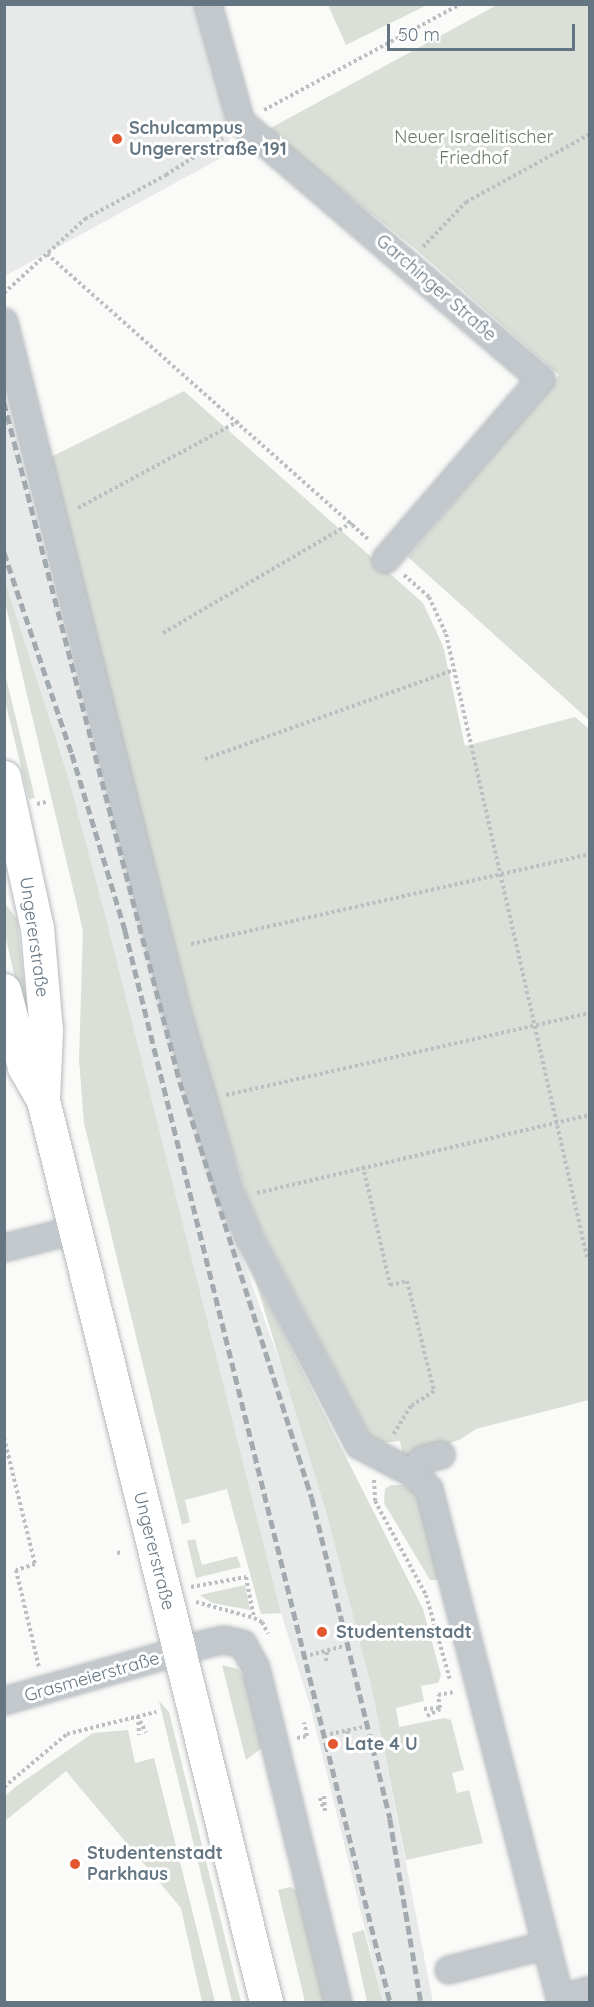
<!DOCTYPE html>
<meta charset="utf-8">
<style>
body{margin:0}
#map{position:relative;width:594px;height:2007px;overflow:hidden;background:#fafaf8;font-family:Quicksand,sans-serif}
div>[style]{position:absolute}
.built>*{inset:0;background:#e8e9e9}
.green>*{inset:0;background:#dadfd7}
.path>*{height:4px;margin-top:-2px;transform-origin:0;background:repeating-linear-gradient(90deg,#bbbfc2 0 3px,transparent 0 6px)}
.roads{filter:drop-shadow(0 0 2px #b5babe) drop-shadow(0 0 2px #b5babe)}
.minor>*{height:26px;margin:-13px;padding:0 13px;transform-origin:13px;border-radius:13px;background:#c3c8cc}
.major>*{height:33px;margin:-16.5px;padding:0 16.5px;transform-origin:16.5px;border-radius:16.5px;background:#fff}
.rail>*{height:4.5px;margin-top:-2.25px;transform-origin:0;background:repeating-linear-gradient(90deg,#a2aab0 0 9px,transparent 0 13.5px)}
.dots>*{width:16px;height:16px;translate:-50% -50%;box-sizing:border-box;border:3px solid #fff;border-radius:50%}
span{translate:-50% -50%;white-space:nowrap;text-align:center;line-height:1.15;-webkit-text-stroke:6px #fff;paint-order:stroke}
.poi-label{font-size:18px;color:#657683;font-weight:700}
.left{translate:0 -50%;text-align:left}
.park-label{font-size:18px;color:#687a64}
.street-label{font-size:18px;color:#657683}
.frame{position:absolute;inset:0;border:6px solid #657683;pointer-events:none}
.scale{position:absolute;left:387px;top:24px;width:188px;height:27px;box-sizing:border-box;border:3px solid #657683;border-top:0;padding-left:8px;font-size:18px;line-height:21px;white-space:nowrap;color:#657683;-webkit-text-stroke:4px #fff;paint-order:stroke}
</style>
<div id="map">
<div class="built">
<i style="clip-path:polygon(5px 5px,197px 5px,229px 125px,230px 153px,5px 276px)"></i>
<i style="clip-path:polygon(4px 356px,210px 1168px,288px 1385px,327px 1515px,372px 1690px,433px 2002px,383px 2002px,311px 1709px,281px 1613px,106px 918px,68px 776px,5px 581px)"></i>
</div>
<div class="green">
<i style="clip-path:polygon(328px 5px,427px 5px,346px 45px)"></i>
<i style="clip-path:polygon(497px 5px,589px 5px,589px 720px,408px 557px,559px 375px,418px 251px,267px 130px)"></i>
<i style="clip-path:polygon(184px 391px,423px 603px,443px 646px,465px 746px,575px 717px,589px 729px,589px 1400px,476px 1429px,461px 1439px,404px 1461px,400px 1441px,381px 1443px,369px 1434px,258px 1223px,247px 1195px,205px 1066px,49px 458px)"></i>
<i style="clip-path:polygon(5px 581px,68px 776px,106px 918px,281px 1613px,261px 1614px,227px 1489px,185px 1500px,190px 1522px,182px 1525px,84px 1123px,79px 1059px,83px 931px,5px 602px)"></i>
<i style="clip-path:polygon(5px 673px,35px 798px,29px 799px,5px 701px)"></i>
<i style="clip-path:polygon(4px 902px,17px 919px,28px 1018px,24px 1017px,5px 935px)"></i>
<i style="clip-path:polygon(254px 1276px,423px 1609px,441px 1675px,438px 1683px,421px 1686px,424px 1701px,396px 1708px,399px 1727px,444px 1718px,451px 1720px,464px 1770px,452px 1773px,457px 1793px,469px 1790px,483px 1843px,406px 1860px,372px 1690px,327px 1515px)"></i>
<i style="clip-path:polygon(391px 1485px,403px 1485px,427px 1500px,440px 1580px,430px 1580px,384px 1503px,385px 1489px)"></i>
<i style="clip-path:polygon(195px 1539px,202px 1565px,237px 1556px,241px 1567px,196px 1578px,187px 1541px)"></i>
<i style="clip-path:polygon(245px 1585px,250px 1610px,212px 1603px,200px 1595px)"></i>
<i style="clip-path:polygon(222px 1665px,238px 1669px,246px 1680px,262px 1748px,246px 1760px)"></i>
<i style="clip-path:polygon(159px 1701px,169px 1712px,241px 2002px,232px 2002px)"></i>
<i style="clip-path:polygon(128px 1730px,135px 1763px,154px 1758px,215px 2002px,202px 2002px,181px 1908px,66px 1771px,5px 1821px,5px 1796px,18px 1785px,93px 1733px)"></i>
<i style="clip-path:polygon(290px 1887px,298px 1891px,325px 2002px,305px 2002px,278px 1890px)"></i>
<i style="clip-path:polygon(364px 1930px,383px 2002px,367px 2002px,352px 1933px)"></i>
</div>
<div class="path">
<i style="left:264px;top:110px;width:224px;rotate:-28.3deg"></i>
<i style="left:423px;top:247px;width:62px;rotate:-46.3deg"></i>
<i style="left:466px;top:202px;width:141px;rotate:-28.7deg"></i>
<i style="left:47px;top:254px;width:431px;rotate:41.6deg"></i>
<i style="left:4px;top:293px;width:110px;rotate:-42.4deg"></i>
<i style="left:85px;top:219px;width:92px;rotate:-28.5deg"></i>
<i style="left:166px;top:175px;width:68px;rotate:-33deg"></i>
<i style="left:78px;top:508px;width:183px;rotate:-28.4deg"></i>
<i style="left:404px;top:575px;width:33px;rotate:41deg"></i>
<i style="left:429px;top:597px;width:41px;rotate:65.3deg"></i>
<i style="left:446px;top:634px;width:639px;rotate:77.25deg"></i>
<i style="left:163px;top:633px;width:220px;rotate:-30.3deg"></i>
<i style="left:205px;top:759px;width:263px;rotate:-19.7deg"></i>
<i style="left:37px;top:804px;width:9px;rotate:-13deg"></i>
<i style="left:191px;top:944px;width:409px;rotate:-12.7deg"></i>
<i style="left:226px;top:1095px;width:373px;rotate:-12.7deg"></i>
<i style="left:363px;top:1166px;width:122px;rotate:77.2deg"></i>
<i style="left:390px;top:1285px;width:17px;rotate:-13deg"></i>
<i style="left:407px;top:1281px;width:113px;rotate:76.2deg"></i>
<i style="left:434px;top:1391px;width:27px;rotate:147deg"></i>
<i style="left:411px;top:1406px;width:34px;rotate:122deg"></i>
<i style="left:257px;top:1193px;width:342px;rotate:-13.2deg"></i>
<i style="left:4px;top:1438px;width:130px;rotate:76.2deg"></i>
<i style="left:35px;top:1564px;width:20px;rotate:162deg"></i>
<i style="left:16px;top:1570px;width:100px;rotate:76.7deg"></i>
<i style="left:374px;top:1480px;width:21px;rotate:87deg"></i>
<i style="left:375px;top:1501px;width:107px;rotate:61.5deg"></i>
<i style="left:426px;top:1595px;width:88px;rotate:74.2deg"></i>
<i style="left:117px;top:1553px;width:6px;rotate:-9deg"></i>
<i style="left:191px;top:1587px;width:56px;rotate:-10.3deg"></i>
<i style="left:246px;top:1577px;width:42px;rotate:79deg"></i>
<i style="left:196px;top:1602px;width:60px;rotate:15.4deg"></i>
<i style="left:254px;top:1618px;width:9px;rotate:27deg"></i>
<i style="left:262px;top:1622px;width:13px;rotate:63deg"></i>
<i style="left:310px;top:1655px;width:34px;rotate:-15deg"></i>
<i style="left:326px;top:1661px;width:10px;rotate:-84deg"></i>
<i style="left:440px;top:1708px;width:13px;rotate:-99deg"></i>
<i style="left:438px;top:1695px;width:15px;rotate:-11deg"></i>
<i style="left:424px;top:1709px;width:16px;rotate:-4deg"></i>
<i style="left:138px;top:1716px;width:19px;rotate:87deg"></i>
<i style="left:427px;top:1716px;width:15px;rotate:-28deg"></i>
<i style="left:140px;top:1721px;width:13px;rotate:63deg"></i>
<i style="left:347px;top:1731px;width:18px;rotate:77deg"></i>
<i style="left:330px;top:1734px;width:33px;rotate:-12deg"></i>
<i style="left:297px;top:1738px;width:10px;rotate:-11deg"></i>
<i style="left:307px;top:1736px;width:14px;rotate:-102deg"></i>
<i style="left:4px;top:1787px;width:82px;rotate:-40.1deg"></i>
<i style="left:67px;top:1734px;width:92px;rotate:-13.9deg"></i>
<i style="left:324px;top:1796px;width:15px;rotate:86deg"></i>
<i style="left:320px;top:1798px;width:9px;rotate:72deg"></i>
</div>
<div class="roads">
<div class="minor">
<i style="left:208px;top:4px;width:123px;rotate:74.4deg"></i>
<i style="left:241px;top:122px;width:395px;rotate:40.6deg"></i>
<i style="left:541px;top:379px;width:238px;rotate:130.7deg"></i>
<i style="left:4px;top:322px;width:711px;rotate:75.92deg"></i>
<i style="left:177px;top:1012px;width:184px;rotate:73.6deg"></i>
<i style="left:229px;top:1189px;width:52px;rotate:67.4deg"></i>
<i style="left:249px;top:1237px;width:235px;rotate:62.1deg"></i>
<i style="left:359px;top:1445px;width:60px;rotate:27.8deg"></i>
<i style="left:412px;top:1473px;width:23px;rotate:43deg"></i>
<i style="left:429px;top:1489px;width:530px;rotate:75.57deg"></i>
<i style="left:4px;top:1248px;width:73px;rotate:-14.2deg"></i>
<i style="left:412px;top:1473px;width:16px;rotate:-52deg"></i>
<i style="left:422px;top:1460px;width:20px;rotate:-15deg"></i>
<i style="left:4px;top:1701px;width:209px;rotate:-15.8deg"></i>
<i style="left:205px;top:1644px;width:19px;rotate:-12deg"></i>
<i style="left:224px;top:1640px;width:19px;rotate:12deg"></i>
<i style="left:243px;top:1644px;width:27px;rotate:62deg"></i>
<i style="left:256px;top:1668px;width:344px;rotate:76.2deg"></i>
<i style="left:449px;top:1970px;width:101px;rotate:-14.3deg"></i>
<i style="left:561px;top:1999px;width:30px;rotate:-17deg"></i>
</div>
<div class="major">
<i style="left:4px;top:777px;width:155px;rotate:77.7deg"></i>
<i style="left:37px;top:928px;width:102px;rotate:85deg"></i>
<i style="left:46px;top:1030px;width:70px;rotate:92.5deg"></i>
<i style="left:43px;top:1100px;width:929px;rotate:76.11deg"></i>
<i style="left:4px;top:990px;width:80px;rotate:75.4deg"></i>
<i style="left:24px;top:1067px;width:36px;rotate:60deg"></i>
</div>
</div>
<div class="rail">
<i style="left:4px;top:402px;width:702px;rotate:75.49deg"></i>
<i style="left:180px;top:1082px;width:436px;rotate:72.4deg"></i>
<i style="left:312px;top:1498px;width:330px;rotate:76.3deg"></i>
<i style="left:390px;top:1819px;width:186px;rotate:80.4deg"></i>
<i style="left:4px;top:552px;width:213px;rotate:71.4deg"></i>
<i style="left:72px;top:754px;width:184px;rotate:73.2deg"></i>
<i style="left:125px;top:930px;width:1104px;rotate:76.11deg"></i>
</div>
<div class="dots">
<i style="left:117px;top:139px;background:#e4572e"></i>
<i style="left:322px;top:1632px;background:#e4572e"></i>
<i style="left:333px;top:1744px;background:#e4572e"></i>
<i style="left:75px;top:1864px;background:#e4572e"></i>
</div>
<div class="poi-label">
<span class="left" style="left:129px;top:139px">Schulcampus<br>Ungererstraße 191</span>
<span class="left" style="left:336px;top:1632px">Studentenstadt</span>
<span class="left" style="left:345px;top:1744px">Late 4 U</span>
<span class="left" style="left:87px;top:1864px">Studentenstadt<br>Parkhaus</span>
</div>
<div class="park-label">
<span style="left:474px;top:148px">Neuer Israelitischer<br>Friedhof</span>
</div>
<div class="street-label">
<span style="left:436px;top:288px;rotate:41deg">Garchinger Straße</span>
<span style="left:34px;top:937px;rotate:82deg">Ungererstraße</span>
<span style="left:154px;top:1551px;rotate:76deg">Ungererstraße</span>
<span style="left:92px;top:1677px;rotate:-16deg">Grasmeierstraße</span>
</div>
<div class="frame"></div>
<div class="scale">50 m</div>
</div>
